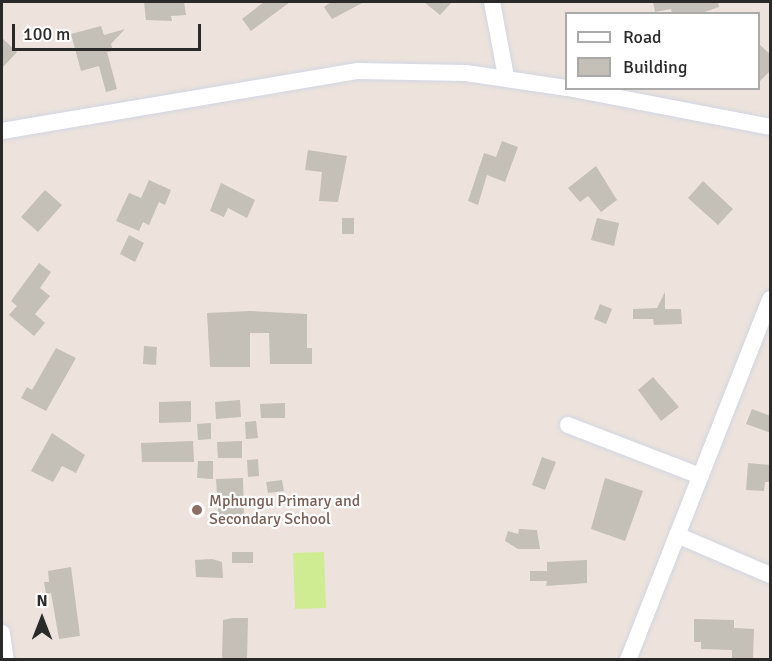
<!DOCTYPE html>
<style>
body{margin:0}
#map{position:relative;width:772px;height:661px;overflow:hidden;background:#ede3dc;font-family:Signika,sans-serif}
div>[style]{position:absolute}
.pitch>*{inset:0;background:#d0ec92}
.building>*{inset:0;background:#c4bfb7}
.roads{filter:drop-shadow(0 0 2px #d1d6e3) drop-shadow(0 0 2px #d1d6e3)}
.minor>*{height:16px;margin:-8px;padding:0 8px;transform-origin:8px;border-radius:8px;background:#fff}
.dots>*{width:16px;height:16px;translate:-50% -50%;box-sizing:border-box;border:3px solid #fff;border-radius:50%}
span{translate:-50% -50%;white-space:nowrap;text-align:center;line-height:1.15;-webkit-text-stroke:4.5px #fff;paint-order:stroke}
.education-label{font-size:16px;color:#785e54}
.left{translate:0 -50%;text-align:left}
.frame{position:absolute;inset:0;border:3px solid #2a2a2a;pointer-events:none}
.legend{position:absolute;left:565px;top:12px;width:195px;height:78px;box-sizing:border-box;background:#fff;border:2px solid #aaa;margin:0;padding:8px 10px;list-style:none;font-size:18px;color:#2a2a2a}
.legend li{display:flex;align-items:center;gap:12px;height:30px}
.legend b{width:30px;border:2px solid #aaa}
.north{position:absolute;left:12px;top:589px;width:60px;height:60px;-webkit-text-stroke:4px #fff;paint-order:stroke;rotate:0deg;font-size:16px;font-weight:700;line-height:24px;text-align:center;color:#2a2a2a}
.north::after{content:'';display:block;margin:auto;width:21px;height:27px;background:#2a2a2a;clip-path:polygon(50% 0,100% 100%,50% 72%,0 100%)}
.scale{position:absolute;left:12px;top:24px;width:189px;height:27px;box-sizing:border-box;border:3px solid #2a2a2a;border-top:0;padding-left:8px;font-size:18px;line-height:21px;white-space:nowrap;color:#2a2a2a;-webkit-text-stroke:4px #fff;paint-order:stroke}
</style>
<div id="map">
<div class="pitch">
<i style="clip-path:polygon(324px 552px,326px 608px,295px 609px,293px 553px)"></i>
</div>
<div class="building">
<i style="clip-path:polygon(144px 2px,184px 2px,186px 15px,171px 16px,172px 21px,146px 20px)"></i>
<i style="clip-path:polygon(264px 2px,290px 2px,251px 31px,242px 19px)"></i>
<i style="clip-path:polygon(331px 2px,364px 2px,332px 19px,324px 7px)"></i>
<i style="clip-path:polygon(424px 2px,452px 2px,440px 15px)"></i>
<i style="clip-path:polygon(653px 2px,718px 2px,719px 7px,699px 14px,672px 14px,671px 9px,655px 12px)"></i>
<i style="clip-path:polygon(101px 26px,104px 35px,125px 29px,111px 44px,113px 51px,107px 52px,117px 89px,106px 92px,99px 66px,81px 71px,71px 34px)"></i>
<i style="clip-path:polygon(2px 38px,17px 52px,2px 68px)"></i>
<i style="clip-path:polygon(759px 44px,771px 55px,771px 70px,759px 82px)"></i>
<i style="clip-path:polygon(502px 141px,518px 147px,505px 182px,487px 175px,478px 205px,468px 201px,484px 153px,496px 157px)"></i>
<i style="clip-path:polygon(308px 150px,347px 156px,338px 202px,319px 201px,322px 172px,305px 170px)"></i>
<i style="clip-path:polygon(596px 166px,617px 200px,601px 212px,588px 196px,580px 202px,568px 188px)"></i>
<i style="clip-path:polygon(149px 180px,171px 190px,165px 205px,159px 202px,149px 225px,143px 222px,139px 231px,116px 221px,129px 193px,141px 198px)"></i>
<i style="clip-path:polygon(703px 181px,733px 209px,718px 225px,688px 198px)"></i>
<i style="clip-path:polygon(221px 183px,255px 200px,247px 218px,228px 208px,224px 217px,210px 211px)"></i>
<i style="clip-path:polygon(45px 190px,62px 205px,38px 232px,21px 217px)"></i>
<i style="clip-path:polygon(342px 218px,354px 218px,354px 234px,342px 234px)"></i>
<i style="clip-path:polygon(597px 218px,619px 223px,614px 246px,591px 240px)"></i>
<i style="clip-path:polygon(129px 235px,144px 243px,135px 262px,120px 254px)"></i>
<i style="clip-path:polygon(39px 263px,51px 272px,40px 288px,50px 296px,35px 314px,45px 323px,34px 336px,9px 315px,17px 306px,11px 301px)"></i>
<i style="clip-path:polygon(665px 292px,665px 309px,681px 309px,682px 324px,654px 325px,653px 319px,633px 319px,633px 309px,657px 308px)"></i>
<i style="clip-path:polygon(600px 304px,612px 309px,606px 324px,594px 319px)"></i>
<i style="clip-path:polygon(250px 311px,307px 314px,307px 348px,312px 348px,312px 364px,270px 364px,269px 333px,250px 333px,250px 367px,210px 367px,207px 313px)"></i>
<i style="clip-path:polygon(144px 346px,157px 347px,156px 365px,143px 364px)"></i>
<i style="clip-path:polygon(56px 348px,76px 358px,46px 411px,21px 398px,27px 387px,32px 390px)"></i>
<i style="clip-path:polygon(653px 377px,679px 407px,661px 421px,638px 390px)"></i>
<i style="clip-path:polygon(240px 400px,241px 417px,216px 419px,215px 402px)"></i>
<i style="clip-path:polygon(191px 401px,191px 422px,159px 423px,159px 402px)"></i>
<i style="clip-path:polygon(285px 403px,285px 418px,261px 418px,260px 404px)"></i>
<i style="clip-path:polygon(752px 409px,771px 416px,771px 433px,746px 424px)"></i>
<i style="clip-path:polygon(256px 421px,258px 438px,246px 439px,245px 422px)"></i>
<i style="clip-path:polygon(211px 423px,211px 439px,198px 440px,197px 424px)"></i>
<i style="clip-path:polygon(52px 433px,85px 455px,76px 473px,62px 466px,53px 482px,31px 471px)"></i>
<i style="clip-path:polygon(193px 441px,194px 462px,142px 462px,141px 443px)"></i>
<i style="clip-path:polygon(242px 441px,242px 458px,218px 458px,217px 442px)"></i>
<i style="clip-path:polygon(542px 457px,556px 462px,545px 490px,532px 485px)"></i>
<i style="clip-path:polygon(258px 459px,259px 476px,248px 477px,247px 460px)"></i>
<i style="clip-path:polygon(198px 461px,213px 461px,213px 479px,197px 478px)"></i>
<i style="clip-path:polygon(748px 463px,771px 465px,771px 482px,765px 482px,764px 491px,746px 490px)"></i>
<i style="clip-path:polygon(243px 478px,244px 518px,233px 519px,233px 524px,219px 525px,216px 479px)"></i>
<i style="clip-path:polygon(605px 478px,643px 491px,625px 541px,591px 529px)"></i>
<i style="clip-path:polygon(282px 480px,284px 491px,268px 493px,266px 482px)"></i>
<i style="clip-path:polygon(519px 529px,537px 530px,540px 549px,518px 549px,505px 541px,508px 531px,518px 534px)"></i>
<i style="clip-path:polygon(232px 552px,253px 552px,253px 563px,232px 563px)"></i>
<i style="clip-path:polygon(212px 559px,222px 562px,223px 578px,196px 577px,195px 560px)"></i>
<i style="clip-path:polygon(587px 560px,587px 583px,546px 586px,547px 581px,530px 581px,530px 571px,547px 571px,547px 562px)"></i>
<i style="clip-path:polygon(71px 567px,80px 636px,59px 639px,51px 593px,46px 594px,44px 582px,49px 582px,48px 571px)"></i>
<i style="clip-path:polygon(233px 618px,248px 618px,247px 660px,222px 660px,223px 620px)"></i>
<i style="clip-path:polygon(694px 619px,734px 620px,734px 628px,754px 629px,753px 659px,732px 659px,732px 650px,701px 649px,701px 642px,694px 642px)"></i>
</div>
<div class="roads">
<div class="minor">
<i style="left:492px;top:2px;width:76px;rotate:79.4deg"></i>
<i style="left:568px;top:88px;width:206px;rotate:10.9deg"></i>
<i style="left:2px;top:131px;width:361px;rotate:-9.6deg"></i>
<i style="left:358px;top:71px;width:108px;rotate:1.1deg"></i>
<i style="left:466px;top:73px;width:101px;rotate:8.5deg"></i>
<i style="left:568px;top:425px;width:142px;rotate:21.1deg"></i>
<i style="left:677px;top:535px;width:101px;rotate:23.3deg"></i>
<i style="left:2px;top:633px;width:27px;rotate:82deg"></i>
<i style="left:628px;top:660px;width:388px;rotate:-68.5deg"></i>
</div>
</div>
<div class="dots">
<i style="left:197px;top:510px;background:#8d6e63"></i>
</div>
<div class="education-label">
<span class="left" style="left:209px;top:510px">Mphungu Primary and<br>Secondary School</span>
</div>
<div class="frame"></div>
<ul class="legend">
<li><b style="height:8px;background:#fff"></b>Road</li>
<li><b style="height:16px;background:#c4bfb7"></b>Building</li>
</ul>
<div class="north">N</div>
<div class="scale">100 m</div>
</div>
